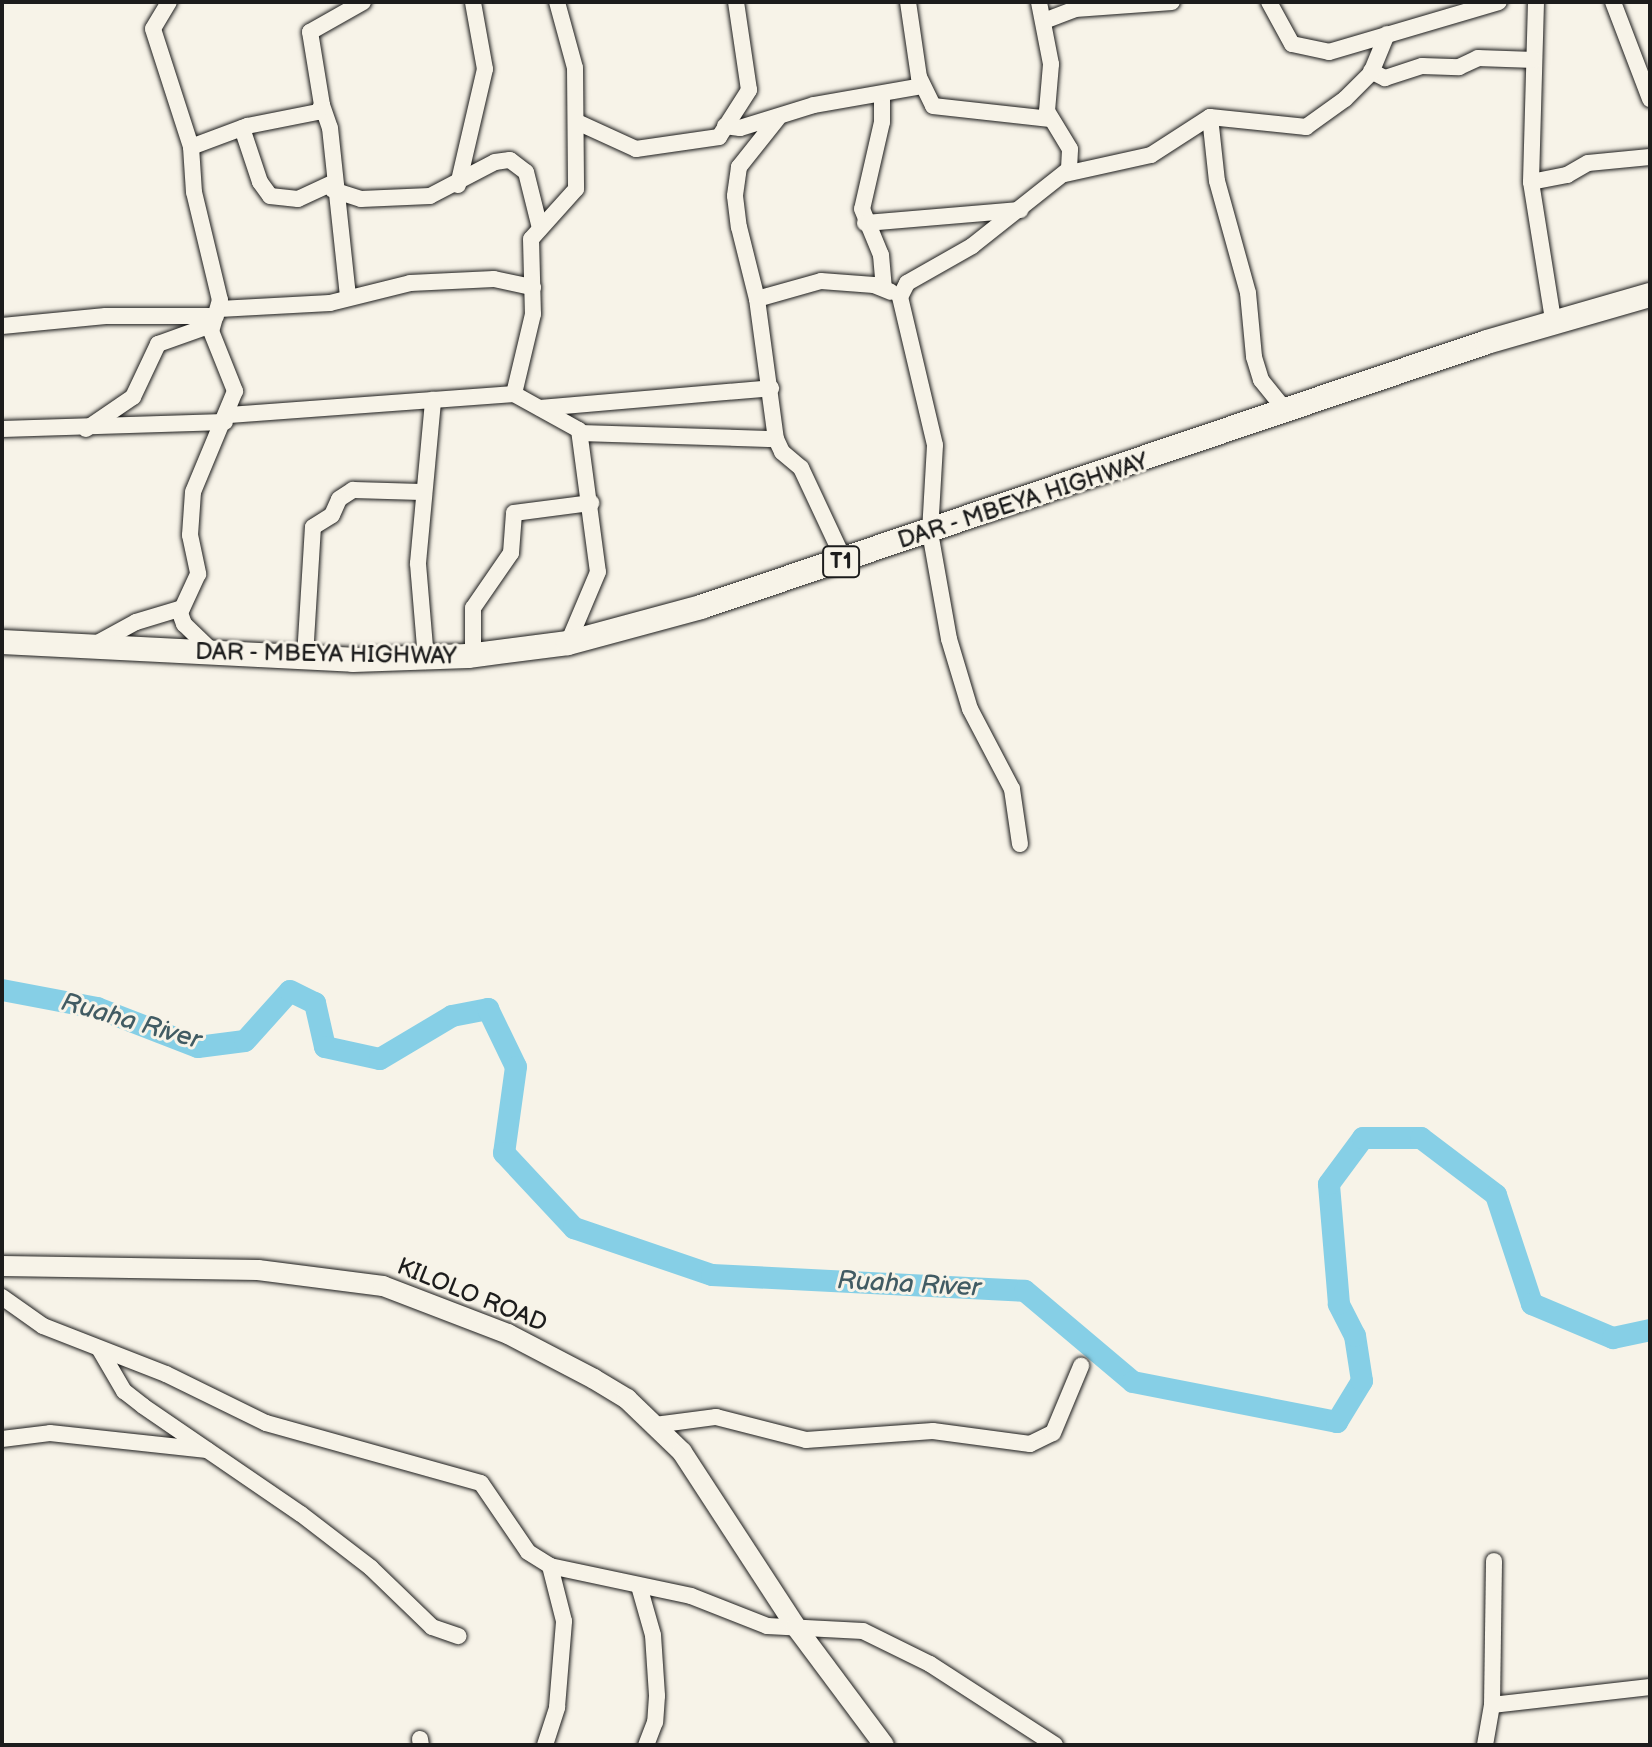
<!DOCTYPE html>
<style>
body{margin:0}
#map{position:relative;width:1652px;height:1747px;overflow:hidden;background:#f7f3e8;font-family:"Balsamiq Sans",sans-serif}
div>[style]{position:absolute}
.river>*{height:22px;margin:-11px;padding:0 11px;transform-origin:11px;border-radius:11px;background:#86cfe6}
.roads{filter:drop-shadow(0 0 2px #1c1c1c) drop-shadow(0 0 2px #1c1c1c)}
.minor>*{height:16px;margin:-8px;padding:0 8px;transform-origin:8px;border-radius:8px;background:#f7f3e8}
.major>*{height:20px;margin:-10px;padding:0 10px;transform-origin:10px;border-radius:10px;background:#f7f3e8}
.highway>*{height:24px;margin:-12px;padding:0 12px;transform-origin:12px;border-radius:12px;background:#f7f3e8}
span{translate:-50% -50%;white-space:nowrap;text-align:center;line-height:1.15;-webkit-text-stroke:6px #f7f3e8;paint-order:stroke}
.shield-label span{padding:2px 6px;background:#f7f3e8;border:2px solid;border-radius:6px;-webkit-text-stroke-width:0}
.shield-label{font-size:22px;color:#1c1c1c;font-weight:700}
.street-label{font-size:24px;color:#1c1c1c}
.water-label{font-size:26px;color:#415b63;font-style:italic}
.frame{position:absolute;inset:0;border:4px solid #1c1c1c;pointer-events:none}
</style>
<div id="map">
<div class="river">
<i style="left:2px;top:990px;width:97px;rotate:10.7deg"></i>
<i style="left:97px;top:1008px;width:108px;rotate:21.1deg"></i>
<i style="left:198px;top:1047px;width:47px;rotate:-7.3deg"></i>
<i style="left:245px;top:1041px;width:67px;rotate:-48deg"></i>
<i style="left:290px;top:991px;width:28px;rotate:26deg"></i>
<i style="left:315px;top:1003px;width:45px;rotate:77.2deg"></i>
<i style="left:325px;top:1047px;width:56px;rotate:12.3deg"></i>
<i style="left:380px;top:1059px;width:84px;rotate:-30.8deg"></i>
<i style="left:452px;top:1016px;width:37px;rotate:-11deg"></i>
<i style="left:488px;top:1009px;width:64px;rotate:64.2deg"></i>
<i style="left:516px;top:1067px;width:87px;rotate:97.9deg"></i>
<i style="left:504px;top:1153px;width:103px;rotate:47deg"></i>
<i style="left:574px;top:1228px;width:146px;rotate:18.8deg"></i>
<i style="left:712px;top:1275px;width:313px;rotate:2.9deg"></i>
<i style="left:1025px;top:1291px;width:141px;rotate:40.1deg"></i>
<i style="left:1133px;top:1382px;width:208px;rotate:11.1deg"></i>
<i style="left:1337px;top:1422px;width:48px;rotate:-58.6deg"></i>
<i style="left:1362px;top:1381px;width:46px;rotate:-98.8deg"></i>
<i style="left:1355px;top:1336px;width:36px;rotate:-117deg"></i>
<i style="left:1339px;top:1304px;width:120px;rotate:-94.8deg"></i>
<i style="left:1329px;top:1184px;width:57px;rotate:-53.5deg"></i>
<i style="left:1363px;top:1138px;width:58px"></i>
<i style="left:1421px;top:1138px;width:94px;rotate:37.2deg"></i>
<i style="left:1496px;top:1195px;width:115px;rotate:71.7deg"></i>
<i style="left:1532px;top:1304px;width:88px;rotate:22.8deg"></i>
<i style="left:1613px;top:1338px;width:38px;rotate:-12deg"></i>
</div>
<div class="roads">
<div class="minor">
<i style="left:169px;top:2px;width:31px;rotate:121deg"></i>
<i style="left:153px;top:29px;width:124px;rotate:72.1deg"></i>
<i style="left:191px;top:147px;width:45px;rotate:86.2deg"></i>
<i style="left:194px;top:192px;width:111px;rotate:76.5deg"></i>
<i style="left:220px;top:300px;width:32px;rotate:106deg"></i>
<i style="left:211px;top:331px;width:65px;rotate:68.2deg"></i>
<i style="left:235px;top:391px;width:109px;rotate:112.6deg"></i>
<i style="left:193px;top:492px;width:43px;rotate:94deg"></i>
<i style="left:190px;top:535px;width:40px;rotate:78deg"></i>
<i style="left:198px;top:574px;width:43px;rotate:114.8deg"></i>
<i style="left:180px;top:613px;width:12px;rotate:70deg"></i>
<i style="left:184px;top:624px;width:40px;rotate:44deg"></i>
<i style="left:557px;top:2px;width:68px;rotate:74.7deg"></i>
<i style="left:575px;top:68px;width:121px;rotate:89.5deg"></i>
<i style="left:576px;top:189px;width:67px;rotate:132deg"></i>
<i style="left:531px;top:239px;width:75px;rotate:88.5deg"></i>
<i style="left:533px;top:314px;width:82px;rotate:103.4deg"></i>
<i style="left:514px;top:394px;width:74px;rotate:29deg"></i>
<i style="left:579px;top:430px;width:143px;rotate:82.4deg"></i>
<i style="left:598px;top:572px;width:77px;rotate:112.9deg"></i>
<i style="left:908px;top:2px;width:76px;rotate:81.7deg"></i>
<i style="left:919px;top:77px;width:32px;rotate:64deg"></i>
<i style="left:933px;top:106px;width:118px;rotate:6.3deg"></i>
<i style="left:1269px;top:2px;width:48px;rotate:61.3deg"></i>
<i style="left:1292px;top:44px;width:38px;rotate:12deg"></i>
<i style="left:1329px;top:52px;width:177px;rotate:-16.4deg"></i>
<i style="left:1536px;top:2px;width:180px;rotate:91.6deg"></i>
<i style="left:1531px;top:182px;width:145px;rotate:80.9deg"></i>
<i style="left:1613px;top:2px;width:104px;rotate:69.1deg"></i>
<i style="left:1044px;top:21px;width:33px;rotate:-21deg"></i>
<i style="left:1075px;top:9px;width:97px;rotate:-4.1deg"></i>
<i style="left:1371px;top:71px;width:16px;rotate:27deg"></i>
<i style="left:1385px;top:78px;width:39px;rotate:-18deg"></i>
<i style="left:1422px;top:66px;width:37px;rotate:2deg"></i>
<i style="left:1459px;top:67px;width:21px;rotate:-25deg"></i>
<i style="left:1478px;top:58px;width:56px;rotate:2deg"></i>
<i style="left:882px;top:95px;width:27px;rotate:90deg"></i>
<i style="left:882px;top:122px;width:89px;rotate:102.9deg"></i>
<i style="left:862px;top:209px;width:50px;rotate:67.6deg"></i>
<i style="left:881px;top:255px;width:33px;rotate:85deg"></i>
<i style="left:322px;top:105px;width:24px;rotate:71deg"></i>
<i style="left:330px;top:128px;width:170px;rotate:83.9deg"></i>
<i style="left:1210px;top:117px;width:64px;rotate:83.8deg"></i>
<i style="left:1217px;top:181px;width:116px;rotate:74.5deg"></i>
<i style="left:1248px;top:293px;width:64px;rotate:84.6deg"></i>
<i style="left:1254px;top:357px;width:24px;rotate:73deg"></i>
<i style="left:1261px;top:380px;width:38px;rotate:51deg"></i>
<i style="left:778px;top:118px;width:63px;rotate:128.5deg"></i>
<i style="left:739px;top:167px;width:29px;rotate:98deg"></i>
<i style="left:735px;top:196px;width:31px;rotate:83deg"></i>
<i style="left:739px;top:227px;width:74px;rotate:76deg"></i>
<i style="left:757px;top:299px;width:141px;rotate:82.3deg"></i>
<i style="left:776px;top:439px;width:14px;rotate:65deg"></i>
<i style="left:782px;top:452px;width:25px;rotate:40deg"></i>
<i style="left:801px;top:468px;width:102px;rotate:64.9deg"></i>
<i style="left:577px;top:122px;width:65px;rotate:24.6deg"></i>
<i style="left:636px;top:149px;width:84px;rotate:-8.2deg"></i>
<i style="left:719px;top:137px;width:56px;rotate:-57.4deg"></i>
<i style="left:749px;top:90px;width:89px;rotate:-98.4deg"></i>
<i style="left:725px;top:126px;width:15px;rotate:8deg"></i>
<i style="left:740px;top:128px;width:77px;rotate:-17.3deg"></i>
<i style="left:814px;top:105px;width:110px;rotate:-10deg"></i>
<i style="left:242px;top:128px;width:57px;rotate:71.6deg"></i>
<i style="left:260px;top:182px;width:17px;rotate:54deg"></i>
<i style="left:270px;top:196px;width:28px;rotate:6deg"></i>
<i style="left:298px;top:199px;width:38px;rotate:-25deg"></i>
<i style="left:191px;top:147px;width:60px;rotate:-20.6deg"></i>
<i style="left:247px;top:126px;width:72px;rotate:-11.2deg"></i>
<i style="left:318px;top:112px;width:8px;rotate:-60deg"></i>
<i style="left:322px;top:105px;width:74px;rotate:-99.3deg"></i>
<i style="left:310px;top:32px;width:61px;rotate:-29.5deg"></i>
<i style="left:1065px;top:174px;width:88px;rotate:-12.5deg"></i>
<i style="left:1151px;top:155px;width:70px;rotate:-32.8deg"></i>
<i style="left:1210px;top:117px;width:97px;rotate:5.9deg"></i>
<i style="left:1306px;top:127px;width:48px;rotate:-35.7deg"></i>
<i style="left:1345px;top:99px;width:37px;rotate:-45deg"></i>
<i style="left:1371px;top:73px;width:42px;rotate:-67.7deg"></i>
<i style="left:1531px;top:182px;width:37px;rotate:-11deg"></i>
<i style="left:1567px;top:175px;width:24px;rotate:-30deg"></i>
<i style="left:1588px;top:163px;width:62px;rotate:-5.5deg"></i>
<i style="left:458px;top:185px;width:119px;rotate:-76.9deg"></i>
<i style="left:485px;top:69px;width:68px;rotate:-100.2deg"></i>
<i style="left:333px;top:190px;width:29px;rotate:18deg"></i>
<i style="left:361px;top:199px;width:69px;rotate:-2.5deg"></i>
<i style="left:430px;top:196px;width:73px;rotate:-27.6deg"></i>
<i style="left:495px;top:162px;width:15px;rotate:-8deg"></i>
<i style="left:510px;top:160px;width:20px;rotate:37deg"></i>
<i style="left:526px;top:172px;width:58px;rotate:76deg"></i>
<i style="left:865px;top:223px;width:156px;rotate:-4.8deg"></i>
<i style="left:757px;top:299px;width:66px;rotate:-15.7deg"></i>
<i style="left:821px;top:281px;width:53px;rotate:4.3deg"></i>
<i style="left:874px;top:285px;width:18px;rotate:22deg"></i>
<i style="left:219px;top:309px;width:111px;rotate:-3.1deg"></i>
<i style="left:330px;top:303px;width:82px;rotate:-14deg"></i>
<i style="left:410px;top:283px;width:84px;rotate:-2.7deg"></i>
<i style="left:494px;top:279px;width:40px;rotate:12deg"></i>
<i style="left:2px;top:326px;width:104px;rotate:-5.5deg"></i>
<i style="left:106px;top:316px;width:110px"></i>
<i style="left:540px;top:408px;width:232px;rotate:-4.9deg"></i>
<i style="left:229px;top:415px;width:286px;rotate:-4.2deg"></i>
<i style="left:2px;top:429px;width:223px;rotate:-1.8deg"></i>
<i style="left:86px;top:429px;width:57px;rotate:-34.2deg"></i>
<i style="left:133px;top:397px;width:59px;rotate:-64.7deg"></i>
<i style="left:158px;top:344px;width:56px;rotate:-19.7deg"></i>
<i style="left:580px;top:433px;width:196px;rotate:1.8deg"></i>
<i style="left:92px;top:646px;width:50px;rotate:-28.6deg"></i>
<i style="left:136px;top:622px;width:48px;rotate:-16.9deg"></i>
<i style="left:473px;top:655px;width:47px;rotate:-90deg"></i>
<i style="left:473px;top:608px;width:67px;rotate:-55.4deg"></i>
<i style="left:511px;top:553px;width:40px;rotate:-85.7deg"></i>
<i style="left:514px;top:513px;width:78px;rotate:-7.4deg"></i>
<i style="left:305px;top:657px;width:130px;rotate:-86.5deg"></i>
<i style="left:313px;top:527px;width:22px;rotate:-32deg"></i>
<i style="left:332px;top:515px;width:17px;rotate:-66deg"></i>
<i style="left:339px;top:499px;width:17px;rotate:-33deg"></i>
<i style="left:353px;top:490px;width:69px;rotate:1.7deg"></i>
<i style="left:426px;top:659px;width:96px;rotate:-94.8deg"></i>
<i style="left:418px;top:563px;width:164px;rotate:-84.7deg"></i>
<i style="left:1020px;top:844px;width:56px;rotate:-98.3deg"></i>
<i style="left:1012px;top:789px;width:90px;rotate:-117.7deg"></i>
<i style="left:970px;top:709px;width:73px;rotate:-106.7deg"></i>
<i style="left:949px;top:639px;width:109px;rotate:-100.1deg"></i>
<i style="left:930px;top:532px;width:87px;rotate:-86.7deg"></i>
<i style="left:935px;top:445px;width:152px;rotate:-103.3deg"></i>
<i style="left:900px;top:297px;width:16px;rotate:-63deg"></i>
<i style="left:907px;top:283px;width:75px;rotate:-29.6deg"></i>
<i style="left:972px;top:246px;width:124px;rotate:-38.4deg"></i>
<i style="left:1069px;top:169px;width:20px;rotate:-87deg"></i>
<i style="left:1070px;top:149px;width:44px;rotate:-121.2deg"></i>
<i style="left:1047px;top:111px;width:47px;rotate:-85.1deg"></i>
<i style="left:1051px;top:64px;width:63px;rotate:-101deg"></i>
<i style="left:2px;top:1297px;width:50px;rotate:35.3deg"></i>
<i style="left:43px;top:1326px;width:132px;rotate:21.3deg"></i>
<i style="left:166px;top:1374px;width:111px;rotate:26.1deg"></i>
<i style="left:266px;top:1423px;width:223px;rotate:15.6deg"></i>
<i style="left:481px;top:1483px;width:83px;rotate:55.7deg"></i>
<i style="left:528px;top:1552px;width:26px;rotate:32deg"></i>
<i style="left:550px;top:1566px;width:144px;rotate:12deg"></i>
<i style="left:691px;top:1596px;width:82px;rotate:21.5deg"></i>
<i style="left:767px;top:1626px;width:96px;rotate:3deg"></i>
<i style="left:863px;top:1631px;width:75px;rotate:26.2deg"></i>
<i style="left:930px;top:1664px;width:149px;rotate:32.9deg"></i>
<i style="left:100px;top:1350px;width:48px;rotate:59.7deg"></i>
<i style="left:124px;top:1391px;width:24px;rotate:38deg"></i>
<i style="left:143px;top:1406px;width:191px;rotate:34.4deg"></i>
<i style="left:301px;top:1514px;width:88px;rotate:37.6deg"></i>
<i style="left:371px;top:1568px;width:85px;rotate:44deg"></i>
<i style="left:432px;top:1627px;width:28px;rotate:19deg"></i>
<i style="left:655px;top:1425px;width:62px;rotate:-7.5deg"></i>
<i style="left:716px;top:1417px;width:93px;rotate:14.3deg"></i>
<i style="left:806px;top:1440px;width:127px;rotate:-4.1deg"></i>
<i style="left:933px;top:1431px;width:98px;rotate:7.6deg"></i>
<i style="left:1030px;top:1444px;width:25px;rotate:-26deg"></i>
<i style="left:1053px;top:1433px;width:73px;rotate:-67.3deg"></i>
<i style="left:2px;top:1439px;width:48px;rotate:-7.1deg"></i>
<i style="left:50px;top:1433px;width:158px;rotate:6.2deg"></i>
<i style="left:639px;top:1586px;width:51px;rotate:74.1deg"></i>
<i style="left:653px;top:1635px;width:61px;rotate:86.2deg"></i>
<i style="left:657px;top:1696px;width:26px;rotate:94deg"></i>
<i style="left:655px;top:1722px;width:25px;rotate:111deg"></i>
<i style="left:1492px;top:1705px;width:159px;rotate:-6.5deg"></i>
<i style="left:420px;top:1739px;width:6px;rotate:81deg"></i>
<i style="left:545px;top:1745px;width:40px;rotate:-72deg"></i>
<i style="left:557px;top:1707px;width:86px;rotate:-85.3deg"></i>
<i style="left:564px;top:1621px;width:57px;rotate:-104.3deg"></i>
<i style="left:1485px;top:1745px;width:41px;rotate:-80.1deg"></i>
<i style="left:1492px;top:1705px;width:144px;rotate:-89.2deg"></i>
</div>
<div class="major">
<i style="left:2px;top:1266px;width:256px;rotate:0.9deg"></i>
<i style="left:258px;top:1270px;width:126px;rotate:7.3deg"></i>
<i style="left:383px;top:1286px;width:134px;rotate:21deg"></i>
<i style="left:508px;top:1334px;width:97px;rotate:27.6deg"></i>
<i style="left:594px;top:1379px;width:39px;rotate:31deg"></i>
<i style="left:627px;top:1399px;width:76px;rotate:43.9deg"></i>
<i style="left:682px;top:1452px;width:209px;rotate:56.9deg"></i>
<i style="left:796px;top:1627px;width:147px;rotate:53.3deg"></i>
</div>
<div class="highway">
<i style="left:2px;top:642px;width:351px;rotate:2.9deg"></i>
<i style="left:353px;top:660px;width:115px;rotate:-2deg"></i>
<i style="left:468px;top:656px;width:101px;rotate:-7.4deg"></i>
<i style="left:568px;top:643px;width:138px;rotate:-15.1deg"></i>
<i style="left:701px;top:607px;width:829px;rotate:-18.63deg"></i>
<i style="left:1487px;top:342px;width:170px;rotate:-16.1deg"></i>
</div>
</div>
<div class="shield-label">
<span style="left:841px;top:562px">T1</span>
</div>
<div class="street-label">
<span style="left:1023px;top:501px;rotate:-18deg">DAR - MBEYA HIGHWAY</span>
<span style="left:326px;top:654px;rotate:1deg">DAR - MBEYA HIGHWAY</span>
<span style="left:472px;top:1295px;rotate:22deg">KILOLO ROAD</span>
</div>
<div class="water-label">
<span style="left:131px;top:1022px;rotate:16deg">Ruaha River</span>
<span style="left:909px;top:1285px;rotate:3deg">Ruaha River</span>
</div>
<div class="frame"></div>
</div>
